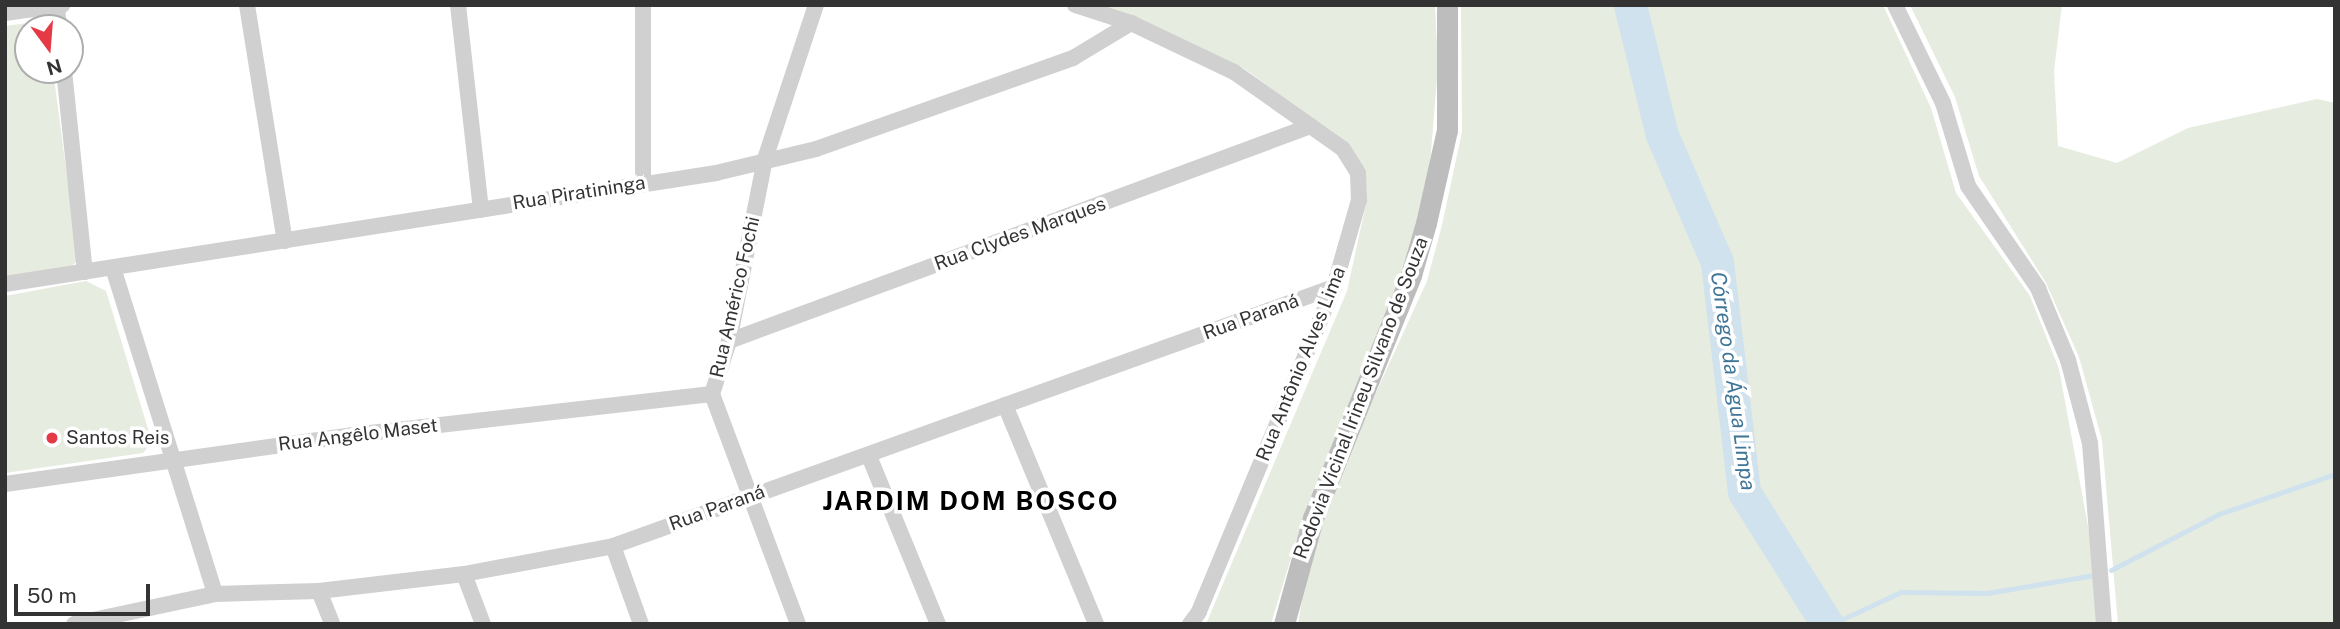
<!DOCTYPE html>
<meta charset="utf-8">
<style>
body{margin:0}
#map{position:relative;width:2340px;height:629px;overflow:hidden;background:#fff;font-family:"Public Sans",sans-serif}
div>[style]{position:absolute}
.green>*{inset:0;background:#e6ecdf}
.stream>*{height:5px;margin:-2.5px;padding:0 2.5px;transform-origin:2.5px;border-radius:2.5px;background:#cfe2ee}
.river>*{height:33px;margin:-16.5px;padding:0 16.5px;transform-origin:16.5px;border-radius:16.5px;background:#cfe2ee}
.minor>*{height:16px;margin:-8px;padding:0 8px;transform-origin:8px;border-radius:8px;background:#d0d0d0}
.secondary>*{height:21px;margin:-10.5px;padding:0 10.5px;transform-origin:10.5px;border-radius:10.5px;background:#bdbdbd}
.dots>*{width:19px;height:19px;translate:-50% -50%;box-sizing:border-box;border:4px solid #fff;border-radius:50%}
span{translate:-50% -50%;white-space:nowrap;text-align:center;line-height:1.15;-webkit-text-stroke:7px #fff;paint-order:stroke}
.street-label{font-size:19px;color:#333}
.poi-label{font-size:19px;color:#333}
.left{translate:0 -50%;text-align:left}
.water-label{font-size:21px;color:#3f7597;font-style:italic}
.district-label{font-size:26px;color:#000;font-weight:700;letter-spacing:2px}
.frame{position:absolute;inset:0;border:7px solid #333;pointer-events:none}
.north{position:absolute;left:14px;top:14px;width:70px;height:70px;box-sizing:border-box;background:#fff;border:2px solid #adadad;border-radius:50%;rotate:164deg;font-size:19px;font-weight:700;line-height:28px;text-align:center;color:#333}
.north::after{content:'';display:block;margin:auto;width:24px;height:32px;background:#e63946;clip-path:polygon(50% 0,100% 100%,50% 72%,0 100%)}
.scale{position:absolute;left:14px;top:584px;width:136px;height:32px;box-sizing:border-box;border:4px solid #333;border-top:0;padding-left:9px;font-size:21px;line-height:24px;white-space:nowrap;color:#333;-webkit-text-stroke:5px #fff;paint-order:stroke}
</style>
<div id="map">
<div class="green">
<i style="clip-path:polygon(1096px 5px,1435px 5px,1438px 67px,1430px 163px,1405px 268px,1305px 512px,1271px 624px,1206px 624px,1347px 291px,1366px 204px,1365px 172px,1348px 145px,1245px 69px,1141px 20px)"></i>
<i style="clip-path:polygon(1461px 5px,1883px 5px,1931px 108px,1956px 193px,2030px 296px,2059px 369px,2095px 564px,2096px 624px,1298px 624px,1306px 575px,1342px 467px,1427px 281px,1442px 225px,1462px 132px)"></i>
<i style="clip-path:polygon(1910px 5px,2062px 5px,2054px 71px,2058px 146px,2117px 163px,2188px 128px,2317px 99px,2335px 103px,2335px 624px,2118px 624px,2102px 440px,2079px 357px,2046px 283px,1979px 176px,1955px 97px)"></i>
<i style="clip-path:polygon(36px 22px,40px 28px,28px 28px,28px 70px,53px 70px,78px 260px,71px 267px,5px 278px,5px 26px)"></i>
<i style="clip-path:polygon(86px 281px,106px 291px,152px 442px,143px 453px,5px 473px,5px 296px)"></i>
</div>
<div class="stream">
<i style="left:2111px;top:570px;width:122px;rotate:-27.4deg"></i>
<i style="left:2219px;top:514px;width:123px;rotate:-19deg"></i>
<i style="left:1832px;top:624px;width:76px;rotate:-24.9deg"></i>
<i style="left:1901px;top:592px;width:86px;rotate:0.7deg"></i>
<i style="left:1987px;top:593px;width:109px;rotate:-9.5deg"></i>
</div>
<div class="river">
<i style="left:1630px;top:5px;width:134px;rotate:76.2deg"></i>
<i style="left:1662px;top:135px;width:138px;rotate:66.6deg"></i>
<i style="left:1717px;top:262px;width:232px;rotate:83.3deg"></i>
<i style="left:1744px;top:492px;width:156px;rotate:57.8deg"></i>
</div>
<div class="minor">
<i style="left:247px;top:5px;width:239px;rotate:80.9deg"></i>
<i style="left:458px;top:5px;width:206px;rotate:83.6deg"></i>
<i style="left:643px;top:5px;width:178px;rotate:90deg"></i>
<i style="left:1075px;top:5px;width:59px;rotate:17.8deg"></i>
<i style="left:1131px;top:23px;width:114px;rotate:25.4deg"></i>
<i style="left:1234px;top:72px;width:133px;rotate:35.2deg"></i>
<i style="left:1343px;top:149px;width:28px;rotate:58deg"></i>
<i style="left:1358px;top:173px;width:27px;rotate:88deg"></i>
<i style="left:1359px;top:200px;width:91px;rotate:106deg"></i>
<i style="left:1334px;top:287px;width:352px;rotate:112.6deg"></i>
<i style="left:1199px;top:612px;width:15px;rotate:127deg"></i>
<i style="left:1895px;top:5px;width:109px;rotate:63.9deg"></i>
<i style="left:1943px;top:103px;width:87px;rotate:73.2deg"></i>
<i style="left:1968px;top:186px;width:124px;rotate:55.5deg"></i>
<i style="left:2038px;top:288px;width:78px;rotate:67.4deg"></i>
<i style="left:2068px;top:360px;width:86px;rotate:75.2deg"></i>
<i style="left:2090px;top:443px;width:182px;rotate:85.6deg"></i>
<i style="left:57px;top:6px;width:22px;rotate:85deg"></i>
<i style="left:5px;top:13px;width:58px;rotate:-8deg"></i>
<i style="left:64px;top:70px;width:203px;rotate:84.1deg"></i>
<i style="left:114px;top:271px;width:338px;rotate:72.6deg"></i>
<i style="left:5px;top:284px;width:720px;rotate:-8.87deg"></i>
<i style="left:716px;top:173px;width:103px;rotate:-13.5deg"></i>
<i style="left:816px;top:149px;width:273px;rotate:-19.5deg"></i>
<i style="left:1073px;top:58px;width:68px;rotate:-31.1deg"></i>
<i style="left:729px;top:341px;width:620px;rotate:-20.28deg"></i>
<i style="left:1005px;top:405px;width:237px;rotate:67.4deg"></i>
<i style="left:869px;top:456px;width:182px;rotate:67.7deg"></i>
<i style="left:5px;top:484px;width:350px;rotate:-8deg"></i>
<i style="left:352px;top:435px;width:362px;rotate:-6.5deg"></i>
<i style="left:613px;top:546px;width:83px;rotate:70.3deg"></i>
<i style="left:464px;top:574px;width:53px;rotate:69.2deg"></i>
<i style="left:319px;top:591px;width:35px;rotate:68deg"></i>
<i style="left:74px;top:624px;width:144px;rotate:-12deg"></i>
<i style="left:215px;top:594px;width:104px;rotate:-1.7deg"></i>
<i style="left:319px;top:591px;width:146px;rotate:-6.7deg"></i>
<i style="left:464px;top:574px;width:152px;rotate:-10.6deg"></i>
<i style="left:613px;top:546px;width:766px;rotate:-19.76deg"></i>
<i style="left:798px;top:624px;width:246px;rotate:-110.5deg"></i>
<i style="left:712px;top:394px;width:56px;rotate:-72.2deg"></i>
<i style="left:729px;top:341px;width:186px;rotate:-78.8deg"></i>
<i style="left:765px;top:159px;width:162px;rotate:-71.7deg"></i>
</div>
<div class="secondary">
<i style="left:1284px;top:624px;width:110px;rotate:-74.7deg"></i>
<i style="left:1313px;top:518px;width:262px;rotate:-68deg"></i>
<i style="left:1411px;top:275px;width:54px;rotate:-73.9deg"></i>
<i style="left:1426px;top:223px;width:95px;rotate:-77.3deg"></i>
<i style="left:1447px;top:130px;width:125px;rotate:-90deg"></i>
</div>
<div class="dots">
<i style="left:52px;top:438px;background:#e63946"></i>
</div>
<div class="street-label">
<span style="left:579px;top:193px;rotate:-9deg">Rua Piratininga</span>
<span style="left:1020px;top:234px;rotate:-20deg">Rua Clydes Marques</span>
<span style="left:735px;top:297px;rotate:-77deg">Rua Américo Fochi</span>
<span style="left:1251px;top:317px;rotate:-20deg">Rua Paraná</span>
<span style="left:1301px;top:364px;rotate:-68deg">Rua Antônio Alves Lima</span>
<span style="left:1361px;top:398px;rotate:-69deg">Rodovia Vicinal Irineu Silvano de Souza</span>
<span style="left:358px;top:435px;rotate:-7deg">Rua Angêlo Maset</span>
<span style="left:717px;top:508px;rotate:-20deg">Rua Paraná</span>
</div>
<div class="poi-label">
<span class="left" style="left:66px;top:438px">Santos Reis</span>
</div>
<div class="water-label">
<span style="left:1733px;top:381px;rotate:82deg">Córrego da Água Limpa</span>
</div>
<div class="district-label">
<span style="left:971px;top:501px">JARDIM DOM BOSCO</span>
</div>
<div class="frame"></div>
<div class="north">N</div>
<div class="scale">50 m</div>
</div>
